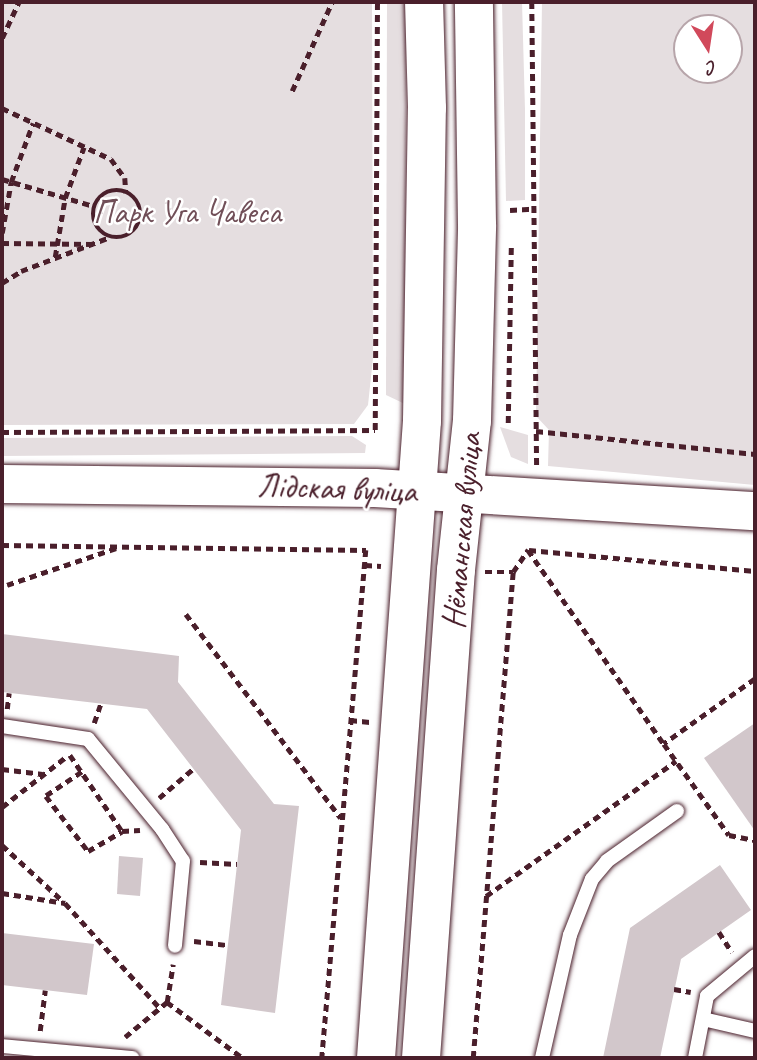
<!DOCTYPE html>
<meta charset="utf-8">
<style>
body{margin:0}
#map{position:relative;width:757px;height:1060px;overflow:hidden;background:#fff;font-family:Caveat,sans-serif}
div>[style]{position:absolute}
.green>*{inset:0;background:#e5dee0}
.building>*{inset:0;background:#d2c7cb}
.path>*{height:4.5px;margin-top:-2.25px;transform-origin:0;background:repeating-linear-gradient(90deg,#4a1f2b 0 7px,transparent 0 12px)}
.path>.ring{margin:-2.25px;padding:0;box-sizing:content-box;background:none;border:4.5px solid #4a1f2b;border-radius:50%}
.roads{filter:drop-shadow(0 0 2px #4a1f2b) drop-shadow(0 0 2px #4a1f2b)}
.lane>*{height:14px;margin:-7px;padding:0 7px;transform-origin:7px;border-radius:7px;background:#fff}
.secondary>*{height:38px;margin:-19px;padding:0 19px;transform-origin:19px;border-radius:19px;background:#fff}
span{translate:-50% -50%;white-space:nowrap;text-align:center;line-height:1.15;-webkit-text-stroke:5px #fff;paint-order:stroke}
.park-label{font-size:33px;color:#714f58}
.street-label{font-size:33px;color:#4a1f2b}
.frame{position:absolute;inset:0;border:4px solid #4a1f2b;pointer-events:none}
.north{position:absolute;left:673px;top:14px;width:70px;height:70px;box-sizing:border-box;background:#fff;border:2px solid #b7a5aa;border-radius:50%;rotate:168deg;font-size:19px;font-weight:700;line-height:28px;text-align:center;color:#4a1f2b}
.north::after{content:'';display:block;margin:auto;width:24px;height:32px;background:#d1495b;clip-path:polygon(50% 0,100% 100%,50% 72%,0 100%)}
</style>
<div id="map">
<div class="green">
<i style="clip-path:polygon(2px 2px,372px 2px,373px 358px,368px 405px,354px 424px,2px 425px)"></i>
<i style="clip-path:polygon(387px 2px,406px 2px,405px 404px,386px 395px)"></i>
<i style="clip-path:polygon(502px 2px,522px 2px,525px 110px,525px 200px,506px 201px)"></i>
<i style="clip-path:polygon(evenodd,542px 2px,755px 2px,755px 485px,548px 466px,549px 430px,536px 416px,542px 2px,729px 28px,729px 70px,687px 70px,687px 28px,729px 28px)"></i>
<i style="clip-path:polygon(500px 427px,528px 435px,528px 464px,511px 457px)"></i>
<i style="clip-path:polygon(352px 436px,366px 445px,365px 453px,2px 456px,2px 438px)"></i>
</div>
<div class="building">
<i style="clip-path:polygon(2px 634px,179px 656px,178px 682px,274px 804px,299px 806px,275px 1013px,221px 1005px,241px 830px,147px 709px,2px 692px)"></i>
<i style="clip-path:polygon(755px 723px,755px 831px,704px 758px)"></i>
<i style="clip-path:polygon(119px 856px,143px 858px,140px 896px,117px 894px)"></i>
<i style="clip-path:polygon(720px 865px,751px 910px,681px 959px,660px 1058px,603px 1058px,630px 928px)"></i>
<i style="clip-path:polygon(2px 933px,94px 944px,87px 995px,2px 985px)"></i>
</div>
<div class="path">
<i style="left:532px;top:2px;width:463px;rotate:89.4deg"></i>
<i style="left:2px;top:38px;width:40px;rotate:-65deg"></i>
<i style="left:292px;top:91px;width:98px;rotate:-65.8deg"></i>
<i style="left:2px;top:108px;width:120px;rotate:25.1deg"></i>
<i style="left:111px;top:159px;width:24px;rotate:54deg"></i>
<i style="left:125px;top:178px;width:15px;rotate:86deg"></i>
<i style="left:2px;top:179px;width:96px;rotate:16.4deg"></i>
<i class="ring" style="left:93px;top:190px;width:43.5px;height:43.5px"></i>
<i style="left:510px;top:210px;width:22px;rotate:-3deg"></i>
<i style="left:2px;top:233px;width:52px;rotate:-80deg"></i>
<i style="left:11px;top:182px;width:63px;rotate:-69.6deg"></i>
<i style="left:2px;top:243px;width:92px;rotate:0.6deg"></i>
<i style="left:55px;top:257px;width:60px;rotate:-80.4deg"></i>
<i style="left:65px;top:198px;width:54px;rotate:-69.6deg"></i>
<i style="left:2px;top:283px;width:22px;rotate:-32deg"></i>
<i style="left:21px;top:271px;width:95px;rotate:-20.9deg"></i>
<i style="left:508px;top:423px;width:180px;rotate:-89deg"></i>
<i style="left:536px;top:431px;width:220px;rotate:6deg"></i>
<i style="left:2px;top:432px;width:373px;rotate:-0.3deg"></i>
<i style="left:375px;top:430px;width:428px;rotate:-89.7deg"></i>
<i style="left:2px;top:545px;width:364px;rotate:0.8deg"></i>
<i style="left:366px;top:550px;width:510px;rotate:94.95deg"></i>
<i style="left:528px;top:550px;width:237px;rotate:55deg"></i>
<i style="left:529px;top:550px;width:227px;rotate:5.3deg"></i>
<i style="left:365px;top:565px;width:16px;rotate:4deg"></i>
<i style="left:485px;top:572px;width:28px"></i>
<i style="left:7px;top:585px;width:115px;rotate:-18.7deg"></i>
<i style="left:186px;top:614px;width:256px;rotate:52.8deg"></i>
<i style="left:755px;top:679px;width:112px;rotate:144.5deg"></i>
<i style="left:664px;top:744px;width:112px;rotate:54.5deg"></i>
<i style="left:729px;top:835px;width:26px;rotate:11deg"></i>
<i style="left:7px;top:709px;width:16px;rotate:-83deg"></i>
<i style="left:350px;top:720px;width:20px;rotate:6deg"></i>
<i style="left:94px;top:723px;width:21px;rotate:-71deg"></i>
<i style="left:70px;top:755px;width:92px;rotate:55.6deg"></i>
<i style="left:122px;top:831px;width:18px;rotate:-3deg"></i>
<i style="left:2px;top:769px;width:41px;rotate:7deg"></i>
<i style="left:82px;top:772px;width:43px;rotate:146.3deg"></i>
<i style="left:46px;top:796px;width:69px;rotate:52.6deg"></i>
<i style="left:88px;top:851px;width:39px;rotate:-30deg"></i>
<i style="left:159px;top:798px;width:45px;rotate:-40.5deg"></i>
<i style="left:2px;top:807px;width:83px;rotate:-38.1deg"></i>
<i style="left:2px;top:845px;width:84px;rotate:42.6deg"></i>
<i style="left:200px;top:862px;width:37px;rotate:3deg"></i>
<i style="left:2px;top:893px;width:64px;rotate:9deg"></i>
<i style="left:65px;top:903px;width:142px;rotate:47.9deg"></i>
<i style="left:486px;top:896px;width:233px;rotate:-35.4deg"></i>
<i style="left:719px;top:932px;width:24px;rotate:57deg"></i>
<i style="left:194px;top:941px;width:34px;rotate:7deg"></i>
<i style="left:674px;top:989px;width:17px;rotate:10deg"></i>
<i style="left:167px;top:1002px;width:94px;rotate:36.4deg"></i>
<i style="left:40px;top:1031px;width:41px;rotate:-83deg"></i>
<i style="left:125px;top:1037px;width:55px;rotate:-39.8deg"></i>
<i style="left:167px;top:1002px;width:38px;rotate:-81deg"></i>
<i style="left:473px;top:1058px;width:488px;rotate:-85.3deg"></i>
<i style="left:513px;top:572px;width:27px;rotate:-56deg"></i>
</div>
<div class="roads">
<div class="lane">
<i style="left:2px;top:726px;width:87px;rotate:8.6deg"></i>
<i style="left:88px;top:739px;width:117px;rotate:50.6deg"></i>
<i style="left:162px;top:829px;width:38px;rotate:57deg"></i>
<i style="left:183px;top:861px;width:85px;rotate:95.4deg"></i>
<i style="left:703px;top:1019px;width:53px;rotate:13deg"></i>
<i style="left:2px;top:1046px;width:131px;rotate:5.3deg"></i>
<i style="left:542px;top:1058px;width:126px;rotate:-77.2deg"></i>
<i style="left:570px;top:935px;width:60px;rotate:-68.6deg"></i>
<i style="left:592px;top:879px;width:23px;rotate:-50deg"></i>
<i style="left:607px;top:861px;width:86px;rotate:-35.5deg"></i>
<i style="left:695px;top:1058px;width:63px;rotate:-79deg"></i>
<i style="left:707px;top:996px;width:62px;rotate:-39.8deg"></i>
</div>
<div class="secondary">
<i style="left:2px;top:484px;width:373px;rotate:0.6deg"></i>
<i style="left:375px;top:488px;width:381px;rotate:3.5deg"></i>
<i style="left:376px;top:1058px;width:639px;rotate:-85.87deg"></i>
<i style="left:422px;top:421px;width:313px;rotate:-89.1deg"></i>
<i style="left:427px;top:108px;width:106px;rotate:-91.6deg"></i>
<i style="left:421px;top:1058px;width:489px;rotate:-85.9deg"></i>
<i style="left:456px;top:570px;width:150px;rotate:-83.9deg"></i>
<i style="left:472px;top:421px;width:196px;rotate:-88.5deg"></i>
<i style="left:477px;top:225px;width:223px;rotate:-90.8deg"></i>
</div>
</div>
<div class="park-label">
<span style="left:187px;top:213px">Парк Уга Чавеса</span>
</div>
<div class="street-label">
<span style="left:337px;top:489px;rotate:2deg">Лідская вуліца</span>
<span style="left:462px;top:531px;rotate:-85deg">Нёманская вуліца</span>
</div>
<div class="frame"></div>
<div class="north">С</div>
</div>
